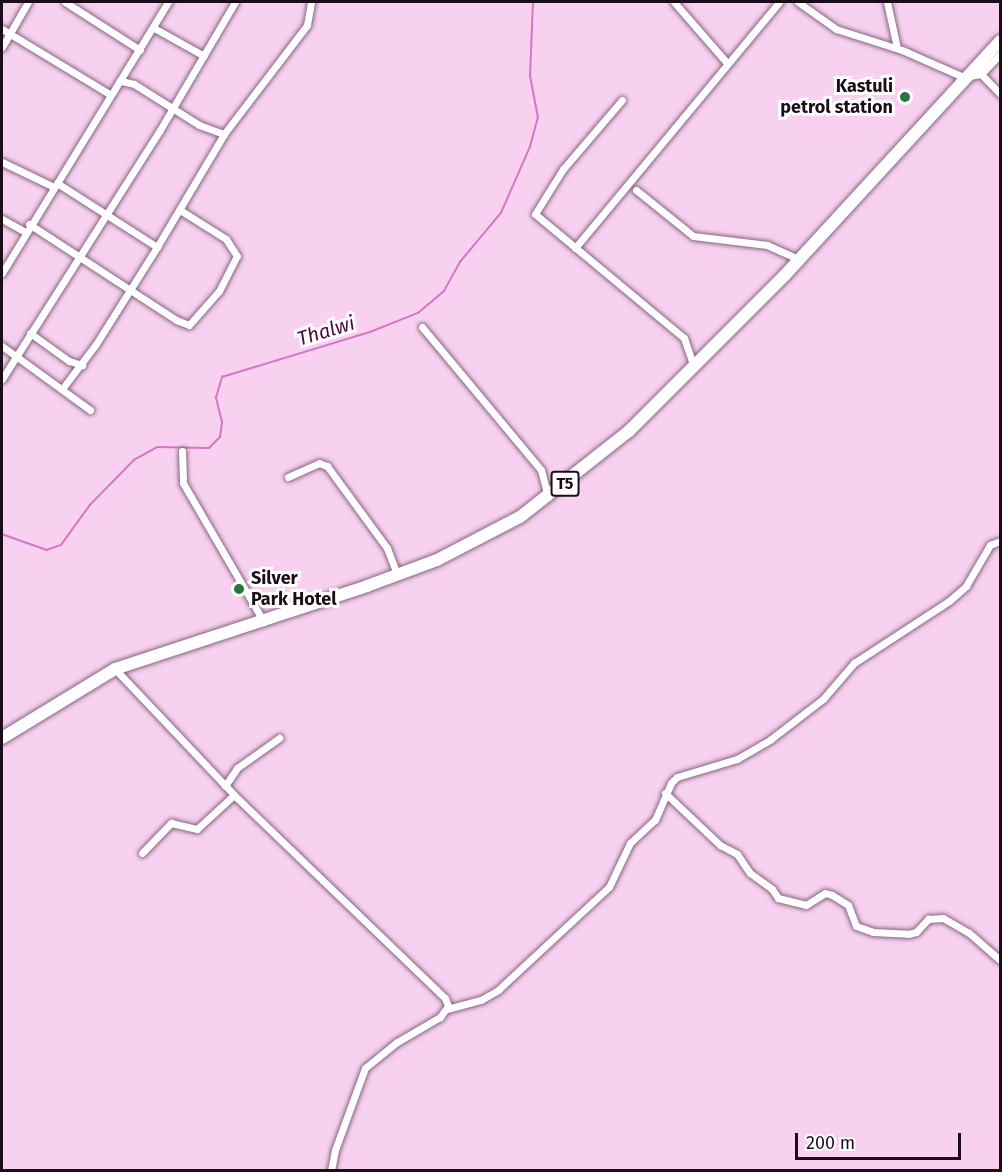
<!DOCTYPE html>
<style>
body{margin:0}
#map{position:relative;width:1002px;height:1172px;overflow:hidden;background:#f7d1ef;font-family:"Fira Sans",sans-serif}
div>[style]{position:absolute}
.stream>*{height:1.5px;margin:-0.75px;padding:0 0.75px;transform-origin:0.75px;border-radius:0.75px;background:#d775c8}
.roads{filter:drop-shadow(0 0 2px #876580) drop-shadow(0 0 2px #876580)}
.street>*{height:7px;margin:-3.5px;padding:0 3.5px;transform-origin:3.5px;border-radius:3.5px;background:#fff}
.highway>*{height:12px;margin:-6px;padding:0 6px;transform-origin:6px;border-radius:6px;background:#fff}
.dots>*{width:16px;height:16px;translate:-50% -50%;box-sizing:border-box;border:3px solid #fff;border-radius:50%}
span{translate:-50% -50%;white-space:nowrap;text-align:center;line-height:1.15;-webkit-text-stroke:6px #fff;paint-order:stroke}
.shield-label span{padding:2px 4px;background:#fff;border:2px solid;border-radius:4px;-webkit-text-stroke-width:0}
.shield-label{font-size:16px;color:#1b0e19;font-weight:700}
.poi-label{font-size:18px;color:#1b0e19;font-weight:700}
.right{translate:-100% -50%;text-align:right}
.left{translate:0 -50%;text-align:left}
.water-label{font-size:20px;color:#490b42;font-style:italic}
.frame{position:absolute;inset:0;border:3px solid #1b0e19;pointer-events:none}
.scale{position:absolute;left:795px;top:1133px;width:166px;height:27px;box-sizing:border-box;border:3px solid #1b0e19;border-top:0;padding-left:8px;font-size:18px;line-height:21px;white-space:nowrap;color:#1b0e19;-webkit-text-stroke:4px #fff;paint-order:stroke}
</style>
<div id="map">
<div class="stream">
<i style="left:2px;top:534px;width:48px;rotate:19.6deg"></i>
<i style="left:47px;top:550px;width:15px;rotate:-20deg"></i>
<i style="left:61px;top:545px;width:49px;rotate:-54.1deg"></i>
<i style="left:90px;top:505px;width:63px;rotate:-45.6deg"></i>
<i style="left:134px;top:460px;width:26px;rotate:-29deg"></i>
<i style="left:157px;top:447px;width:52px;rotate:1.1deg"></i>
<i style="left:209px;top:448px;width:16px;rotate:-45deg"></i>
<i style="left:220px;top:437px;width:15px;rotate:-82deg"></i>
<i style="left:222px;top:422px;width:25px;rotate:-104deg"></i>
<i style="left:216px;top:398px;width:22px;rotate:-74deg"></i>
<i style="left:222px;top:377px;width:155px;rotate:-16.9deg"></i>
<i style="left:370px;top:332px;width:52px;rotate:-21.6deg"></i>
<i style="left:418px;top:313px;width:34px;rotate:-40deg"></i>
<i style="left:444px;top:291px;width:33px;rotate:-61deg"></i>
<i style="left:460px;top:262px;width:64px;rotate:-50.1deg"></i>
<i style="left:501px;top:213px;width:72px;rotate:-66.3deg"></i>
<i style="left:530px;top:147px;width:30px;rotate:-75deg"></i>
<i style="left:538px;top:118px;width:43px;rotate:-100.8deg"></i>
<i style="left:530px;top:76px;width:74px;rotate:-87.7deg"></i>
</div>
<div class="roads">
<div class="street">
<i style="left:65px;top:2px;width:89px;rotate:32.6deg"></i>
<i style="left:674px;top:2px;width:81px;rotate:49deg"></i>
<i style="left:798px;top:2px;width:47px;rotate:35.4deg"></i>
<i style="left:836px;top:29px;width:69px;rotate:17.7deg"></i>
<i style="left:902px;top:50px;width:64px;rotate:23.8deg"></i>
<i style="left:961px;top:76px;width:8px;rotate:113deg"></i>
<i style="left:887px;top:2px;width:47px;rotate:77.7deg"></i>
<i style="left:154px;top:28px;width:57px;rotate:29.2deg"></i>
<i style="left:2px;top:29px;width:127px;rotate:31.2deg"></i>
<i style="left:2px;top:47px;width:52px;rotate:-60deg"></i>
<i style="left:981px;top:74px;width:28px;rotate:-46deg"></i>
<i style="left:969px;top:76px;width:12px;rotate:-9deg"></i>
<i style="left:981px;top:74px;width:28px;rotate:46deg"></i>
<i style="left:121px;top:81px;width:13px;rotate:13deg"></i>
<i style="left:134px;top:84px;width:77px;rotate:32.2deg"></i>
<i style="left:199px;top:125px;width:27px;rotate:20deg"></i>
<i style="left:622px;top:100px;width:91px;rotate:130.5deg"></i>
<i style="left:563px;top:169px;width:53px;rotate:121.9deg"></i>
<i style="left:535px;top:214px;width:194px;rotate:39.8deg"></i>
<i style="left:684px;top:338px;width:28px;rotate:71deg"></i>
<i style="left:2px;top:162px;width:58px;rotate:25.7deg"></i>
<i style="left:57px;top:183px;width:119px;rotate:32.6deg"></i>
<i style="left:157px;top:247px;width:131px;rotate:-59.3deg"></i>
<i style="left:224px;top:134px;width:137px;rotate:-52.7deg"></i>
<i style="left:307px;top:25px;width:23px;rotate:-80deg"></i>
<i style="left:636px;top:190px;width:73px;rotate:38.9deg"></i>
<i style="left:693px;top:236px;width:75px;rotate:6.9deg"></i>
<i style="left:767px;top:245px;width:35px;rotate:24deg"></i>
<i style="left:2px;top:219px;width:26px;rotate:29deg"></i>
<i style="left:29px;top:224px;width:176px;rotate:33.1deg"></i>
<i style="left:176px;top:320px;width:14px;rotate:21deg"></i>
<i style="left:189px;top:325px;width:45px;rotate:-48.6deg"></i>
<i style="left:219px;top:291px;width:39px;rotate:-63deg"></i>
<i style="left:237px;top:256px;width:20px;rotate:-123deg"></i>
<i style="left:226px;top:239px;width:54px;rotate:-147.8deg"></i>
<i style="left:575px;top:248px;width:320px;rotate:-50.3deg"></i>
<i style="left:2px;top:273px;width:318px;rotate:-58.5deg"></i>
<i style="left:422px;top:327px;width:186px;rotate:50.2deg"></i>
<i style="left:541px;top:470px;width:28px;rotate:75deg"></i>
<i style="left:30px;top:333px;width:48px;rotate:35.7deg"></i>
<i style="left:69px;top:361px;width:14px;rotate:17deg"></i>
<i style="left:2px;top:346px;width:109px;rotate:36deg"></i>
<i style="left:2px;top:379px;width:295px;rotate:-57.6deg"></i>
<i style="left:160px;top:130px;width:148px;rotate:-59.6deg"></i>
<i style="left:62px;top:389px;width:56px;rotate:-52.9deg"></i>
<i style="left:96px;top:344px;width:115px;rotate:-57.8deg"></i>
<i style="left:182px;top:451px;width:32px;rotate:88deg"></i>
<i style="left:183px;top:483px;width:161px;rotate:59.8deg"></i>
<i style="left:288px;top:477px;width:34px;rotate:-24deg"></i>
<i style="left:319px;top:463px;width:9px;rotate:21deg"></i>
<i style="left:327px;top:466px;width:102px;rotate:53.8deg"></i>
<i style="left:387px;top:548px;width:28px;rotate:69deg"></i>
<i style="left:115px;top:669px;width:173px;rotate:46.6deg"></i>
<i style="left:234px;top:795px;width:293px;rotate:43.9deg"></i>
<i style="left:445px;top:998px;width:9px;rotate:69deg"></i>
<i style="left:448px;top:1006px;width:14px;rotate:126deg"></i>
<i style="left:440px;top:1017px;width:50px;rotate:149.8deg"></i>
<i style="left:397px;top:1042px;width:41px;rotate:140.9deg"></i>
<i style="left:365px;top:1068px;width:87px;rotate:110.1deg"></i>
<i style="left:335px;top:1150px;width:20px;rotate:101deg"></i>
<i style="left:225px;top:786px;width:22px;rotate:-56deg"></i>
<i style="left:237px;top:768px;width:52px;rotate:-35.5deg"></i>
<i style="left:665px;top:793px;width:76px;rotate:43.4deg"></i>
<i style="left:720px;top:845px;width:19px;rotate:28deg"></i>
<i style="left:737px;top:854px;width:23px;rotate:56deg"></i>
<i style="left:750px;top:873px;width:27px;rotate:36deg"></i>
<i style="left:772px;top:889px;width:11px;rotate:56deg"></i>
<i style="left:778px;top:898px;width:29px;rotate:14deg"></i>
<i style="left:806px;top:905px;width:22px;rotate:-32deg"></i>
<i style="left:825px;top:893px;width:7px;rotate:16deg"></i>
<i style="left:832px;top:895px;width:19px;rotate:32deg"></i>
<i style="left:848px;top:905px;width:22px;rotate:69deg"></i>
<i style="left:856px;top:926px;width:18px;rotate:19deg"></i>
<i style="left:873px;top:932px;width:35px;rotate:3deg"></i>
<i style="left:908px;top:934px;width:8px;rotate:-14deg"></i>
<i style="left:916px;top:932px;width:18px;rotate:-47deg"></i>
<i style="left:928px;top:919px;width:15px;rotate:-4deg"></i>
<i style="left:943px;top:918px;width:30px;rotate:30deg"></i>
<i style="left:969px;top:933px;width:41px;rotate:41.1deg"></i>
<i style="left:142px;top:853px;width:42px;rotate:-46deg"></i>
<i style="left:171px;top:823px;width:27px;rotate:13deg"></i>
<i style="left:197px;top:829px;width:50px;rotate:-42.6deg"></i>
<i style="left:447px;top:1009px;width:35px;rotate:-15deg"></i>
<i style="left:481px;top:1000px;width:20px;rotate:-30deg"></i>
<i style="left:498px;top:990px;width:151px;rotate:-42.9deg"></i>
<i style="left:609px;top:887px;width:49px;rotate:-64.5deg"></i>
<i style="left:630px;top:843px;width:34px;rotate:-43deg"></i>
<i style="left:655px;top:820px;width:40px;rotate:-66.6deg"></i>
<i style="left:671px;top:783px;width:8px;rotate:-45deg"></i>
<i style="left:677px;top:777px;width:63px;rotate:-16.7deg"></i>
<i style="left:737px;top:759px;width:39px;rotate:-30deg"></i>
<i style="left:771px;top:739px;width:66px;rotate:-37.6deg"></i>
<i style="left:823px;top:699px;width:48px;rotate:-49.3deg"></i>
<i style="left:854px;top:663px;width:113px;rotate:-33.1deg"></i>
<i style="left:949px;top:601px;width:23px;rotate:-41deg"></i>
<i style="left:966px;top:586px;width:48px;rotate:-59.7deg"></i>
<i style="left:990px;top:545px;width:11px;rotate:-22deg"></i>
</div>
<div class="highway">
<i style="left:2px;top:738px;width:132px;rotate:-31.4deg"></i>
<i style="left:115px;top:669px;width:265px;rotate:-18.2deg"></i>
<i style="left:367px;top:586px;width:75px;rotate:-20.4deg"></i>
<i style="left:437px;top:560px;width:93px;rotate:-27.4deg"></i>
<i style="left:520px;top:517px;width:139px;rotate:-38.3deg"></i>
<i style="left:629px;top:431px;width:221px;rotate:-45deg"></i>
<i style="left:785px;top:275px;width:318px;rotate:-47.4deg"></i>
</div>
</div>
<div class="dots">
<i style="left:905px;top:97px;background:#257545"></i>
<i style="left:239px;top:589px;background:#257545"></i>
</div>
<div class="shield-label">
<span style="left:565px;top:484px">T5</span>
</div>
<div class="poi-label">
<span class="right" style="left:893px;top:97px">Kastuli<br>petrol station</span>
<span class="left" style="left:251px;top:589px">Silver<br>Park Hotel</span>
</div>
<div class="water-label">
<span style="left:326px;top:331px;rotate:-17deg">Thalwi</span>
</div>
<div class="frame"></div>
<div class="scale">200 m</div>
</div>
